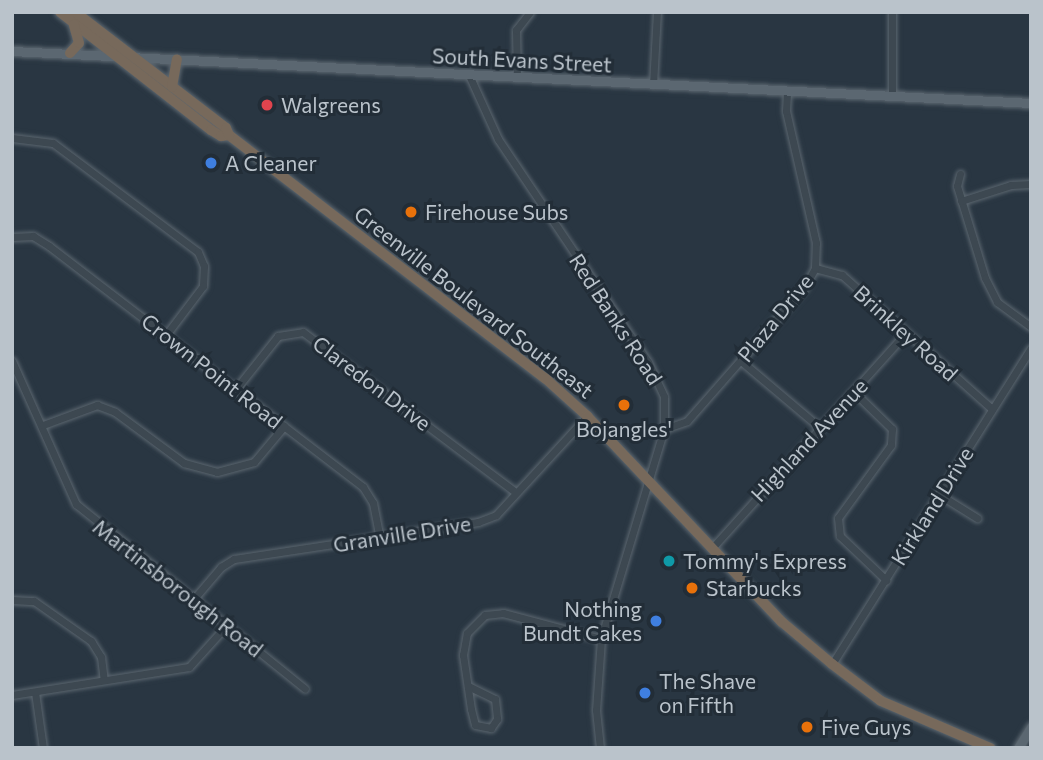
<!DOCTYPE html>
<style>
body{margin:0}
#map{position:relative;width:1043px;height:760px;overflow:hidden;background:#293642;font-family:Commissioner,sans-serif}
div>[style]{position:absolute}
.roads{filter:drop-shadow(0 0 2px #5b666f) drop-shadow(0 0 2px #5b666f)}
.minor>*{height:7px;margin:-3.5px;padding:0 3.5px;transform-origin:3.5px;border-radius:3.5px;background:#3d4851}
.major>*{height:9px;margin:-4.5px;padding:0 4.5px;transform-origin:4.5px;border-radius:4.5px;background:#5b6771}
.highway>*{height:10px;margin:-5px;padding:0 5px;transform-origin:5px;border-radius:5px;background:#77695b}
.dots>*{width:19px;height:19px;translate:-50% -50%;box-sizing:border-box;border:4px solid #222d37;border-radius:50%}
span{translate:-50% -50%;white-space:nowrap;text-align:center;line-height:1.15;-webkit-text-stroke:6px #222d37;paint-order:stroke}
.street-label{font-size:21px;color:#bac3cb}
.poi-label{font-size:21px;color:#bac3cb}
.left{translate:0 -50%;text-align:left}
.right{translate:-100% -50%;text-align:right}
.frame{position:absolute;inset:0;border:14px solid #bac3cb;pointer-events:none}
</style>
<div id="map">
<div class="roads">
<div class="minor">
<i style="left:469px;top:75px;width:70px;rotate:65.6deg"></i>
<i style="left:498px;top:139px;width:269px;rotate:56.1deg"></i>
<i style="left:648px;top:362px;width:38px;rotate:65deg"></i>
<i style="left:664px;top:397px;width:32px;rotate:90deg"></i>
<i style="left:664px;top:429px;width:219px;rotate:106.7deg"></i>
<i style="left:601px;top:639px;width:71px;rotate:94deg"></i>
<i style="left:596px;top:710px;width:38px;rotate:84deg"></i>
<i style="left:517px;top:78px;width:48px;rotate:-91.2deg"></i>
<i style="left:516px;top:30px;width:23px;rotate:-52deg"></i>
<i style="left:653px;top:85px;width:73px;rotate:-86.9deg"></i>
<i style="left:892px;top:95px;width:83px;rotate:-90deg"></i>
<i style="left:12px;top:138px;width:41px;rotate:7deg"></i>
<i style="left:53px;top:143px;width:181px;rotate:36.9deg"></i>
<i style="left:198px;top:252px;width:15px;rotate:67deg"></i>
<i style="left:204px;top:266px;width:20px;rotate:93deg"></i>
<i style="left:203px;top:286px;width:61px;rotate:127.1deg"></i>
<i style="left:960px;top:174px;width:12px;rotate:104deg"></i>
<i style="left:957px;top:186px;width:96px;rotate:73.1deg"></i>
<i style="left:985px;top:278px;width:27px;rotate:63deg"></i>
<i style="left:997px;top:302px;width:42px;rotate:36.3deg"></i>
<i style="left:961px;top:201px;width:52px;rotate:-17.7deg"></i>
<i style="left:1011px;top:185px;width:20px;rotate:-3deg"></i>
<i style="left:12px;top:237px;width:21px;rotate:-3deg"></i>
<i style="left:33px;top:236px;width:19px;rotate:32deg"></i>
<i style="left:49px;top:246px;width:396px;rotate:37.5deg"></i>
<i style="left:363px;top:487px;width:19px;rotate:58deg"></i>
<i style="left:373px;top:503px;width:36px;rotate:79deg"></i>
<i style="left:815px;top:268px;width:28px;rotate:15deg"></i>
<i style="left:842px;top:275px;width:201px;rotate:41.8deg"></i>
<i style="left:12px;top:361px;width:157px;rotate:65.9deg"></i>
<i style="left:76px;top:504px;width:294px;rotate:38.9deg"></i>
<i style="left:741px;top:361px;width:102px;rotate:40.2deg"></i>
<i style="left:235px;top:390px;width:69px;rotate:-51.5deg"></i>
<i style="left:278px;top:336px;width:25px;rotate:-9deg"></i>
<i style="left:303px;top:332px;width:266px;rotate:37deg"></i>
<i style="left:854px;top:392px;width:53px;rotate:44.2deg"></i>
<i style="left:892px;top:429px;width:16px;rotate:94deg"></i>
<i style="left:891px;top:445px;width:90px;rotate:126deg"></i>
<i style="left:838px;top:518px;width:18px;rotate:84deg"></i>
<i style="left:840px;top:536px;width:64px;rotate:43.7deg"></i>
<i style="left:43px;top:425px;width:58px;rotate:-20.3deg"></i>
<i style="left:97px;top:405px;width:19px;rotate:21deg"></i>
<i style="left:115px;top:412px;width:86px;rotate:36.5deg"></i>
<i style="left:184px;top:463px;width:34px;rotate:15deg"></i>
<i style="left:217px;top:472px;width:38px;rotate:-15deg"></i>
<i style="left:254px;top:462px;width:47px;rotate:-50.2deg"></i>
<i style="left:664px;top:429px;width:24px;rotate:-19deg"></i>
<i style="left:687px;top:421px;width:177px;rotate:-48.7deg"></i>
<i style="left:804px;top:288px;width:23px;rotate:-61deg"></i>
<i style="left:815px;top:268px;width:25px;rotate:-88deg"></i>
<i style="left:816px;top:243px;width:135px;rotate:-102.8deg"></i>
<i style="left:786px;top:111px;width:20px;rotate:-87deg"></i>
<i style="left:940px;top:495px;width:44px;rotate:31.9deg"></i>
<i style="left:713px;top:547px;width:287px;rotate:-48deg"></i>
<i style="left:12px;top:600px;width:22px;rotate:3deg"></i>
<i style="left:34px;top:601px;width:70px;rotate:35.1deg"></i>
<i style="left:91px;top:641px;width:19px;rotate:58deg"></i>
<i style="left:101px;top:657px;width:23px;rotate:83deg"></i>
<i style="left:192px;top:601px;width:45px;rotate:-49.5deg"></i>
<i style="left:221px;top:567px;width:15px;rotate:-32deg"></i>
<i style="left:234px;top:559px;width:247px;rotate:-8.6deg"></i>
<i style="left:478px;top:522px;width:19px;rotate:-21deg"></i>
<i style="left:496px;top:515px;width:134px;rotate:-47.4deg"></i>
<i style="left:832px;top:664px;width:373px;rotate:-57.8deg"></i>
<i style="left:468px;top:686px;width:30px;rotate:26deg"></i>
<i style="left:495px;top:699px;width:20px;rotate:84deg"></i>
<i style="left:497px;top:719px;width:11px;rotate:124deg"></i>
<i style="left:491px;top:728px;width:16px;rotate:-169deg"></i>
<i style="left:475px;top:725px;width:16px;rotate:-104deg"></i>
<i style="left:471px;top:709px;width:55px;rotate:-98.4deg"></i>
<i style="left:463px;top:655px;width:22px;rotate:-80deg"></i>
<i style="left:467px;top:633px;width:25px;rotate:-45deg"></i>
<i style="left:485px;top:615px;width:18px;rotate:-6deg"></i>
<i style="left:503px;top:613px;width:101px;rotate:14.9deg"></i>
<i style="left:35px;top:692px;width:57px;rotate:81.9deg"></i>
<i style="left:12px;top:695px;width:179px;rotate:-9deg"></i>
<i style="left:189px;top:667px;width:55px;rotate:-47.9deg"></i>
</div>
<div class="major">
<i style="left:12px;top:51px;width:1020px;rotate:2.92deg"></i>
<i style="left:1018px;top:748px;width:25px;rotate:-58deg"></i>
</div>
<div class="highway">
<i style="left:60px;top:12px;width:192px;rotate:38deg"></i>
<i style="left:211px;top:130px;width:12px;rotate:31deg"></i>
<i style="left:221px;top:136px;width:8px;rotate:-7deg"></i>
<i style="left:229px;top:135px;width:399px;rotate:37.6deg"></i>
<i style="left:545px;top:378px;width:57px;rotate:42.1deg"></i>
<i style="left:587px;top:416px;width:284px;rotate:46.6deg"></i>
<i style="left:782px;top:622px;width:65px;rotate:40deg"></i>
<i style="left:832px;top:664px;width:61px;rotate:37.1deg"></i>
<i style="left:881px;top:701px;width:119px;rotate:23.3deg"></i>
<i style="left:75px;top:12px;width:190px;rotate:37.5deg"></i>
<i style="left:226px;top:128px;width:8px;rotate:67deg"></i>
<i style="left:70px;top:53px;width:13px;rotate:-48deg"></i>
<i style="left:79px;top:43px;width:19px;rotate:-106deg"></i>
<i style="left:172px;top:87px;width:28px;rotate:-80deg"></i>
</div>
</div>
<div class="dots">
<i style="left:267px;top:105px;background:#e0444e"></i>
<i style="left:211px;top:163px;background:#3f7fe0"></i>
<i style="left:411px;top:212px;background:#e8710a"></i>
<i style="left:624px;top:405px;background:#e8710a"></i>
<i style="left:669px;top:561px;background:#0f9aa8"></i>
<i style="left:692px;top:588px;background:#e8710a"></i>
<i style="left:656px;top:621px;background:#3f7fe0"></i>
<i style="left:645px;top:693px;background:#3f7fe0"></i>
<i style="left:807px;top:727px;background:#e8710a"></i>
</div>
<div class="street-label">
<span style="left:522px;top:60px;rotate:3deg">South Evans Street</span>
<span style="left:474px;top:302px;rotate:38deg">Greenville Boulevard Southeast</span>
<span style="left:775px;top:318px;rotate:-51deg">Plaza Drive</span>
<span style="left:616px;top:319px;rotate:57deg">Red Banks Road</span>
<span style="left:906px;top:333px;rotate:42deg">Brinkley Road</span>
<span style="left:212px;top:371px;rotate:38deg">Crown Point Road</span>
<span style="left:372px;top:383px;rotate:37deg">Claredon Drive</span>
<span style="left:809px;top:440px;rotate:-47deg">Highland Avenue</span>
<span style="left:932px;top:506px;rotate:-58deg">Kirkland Drive</span>
<span style="left:402px;top:534px;rotate:-9deg">Granville Drive</span>
<span style="left:178px;top:588px;rotate:38deg">Martinsborough Road</span>
</div>
<div class="poi-label">
<span class="left" style="left:281px;top:105px">Walgreens</span>
<span class="left" style="left:225px;top:163px">A Cleaner</span>
<span class="left" style="left:425px;top:212px">Firehouse Subs</span>
<span style="left:624px;top:429px">Bojangles'</span>
<span class="left" style="left:683px;top:561px">Tommy's Express</span>
<span class="left" style="left:706px;top:588px">Starbucks</span>
<span class="right" style="left:642px;top:621px">Nothing<br>Bundt Cakes</span>
<span class="left" style="left:659px;top:693px">The Shave<br>on Fifth</span>
<span class="left" style="left:821px;top:727px">Five Guys</span>
</div>
<div class="frame"></div>
</div>
